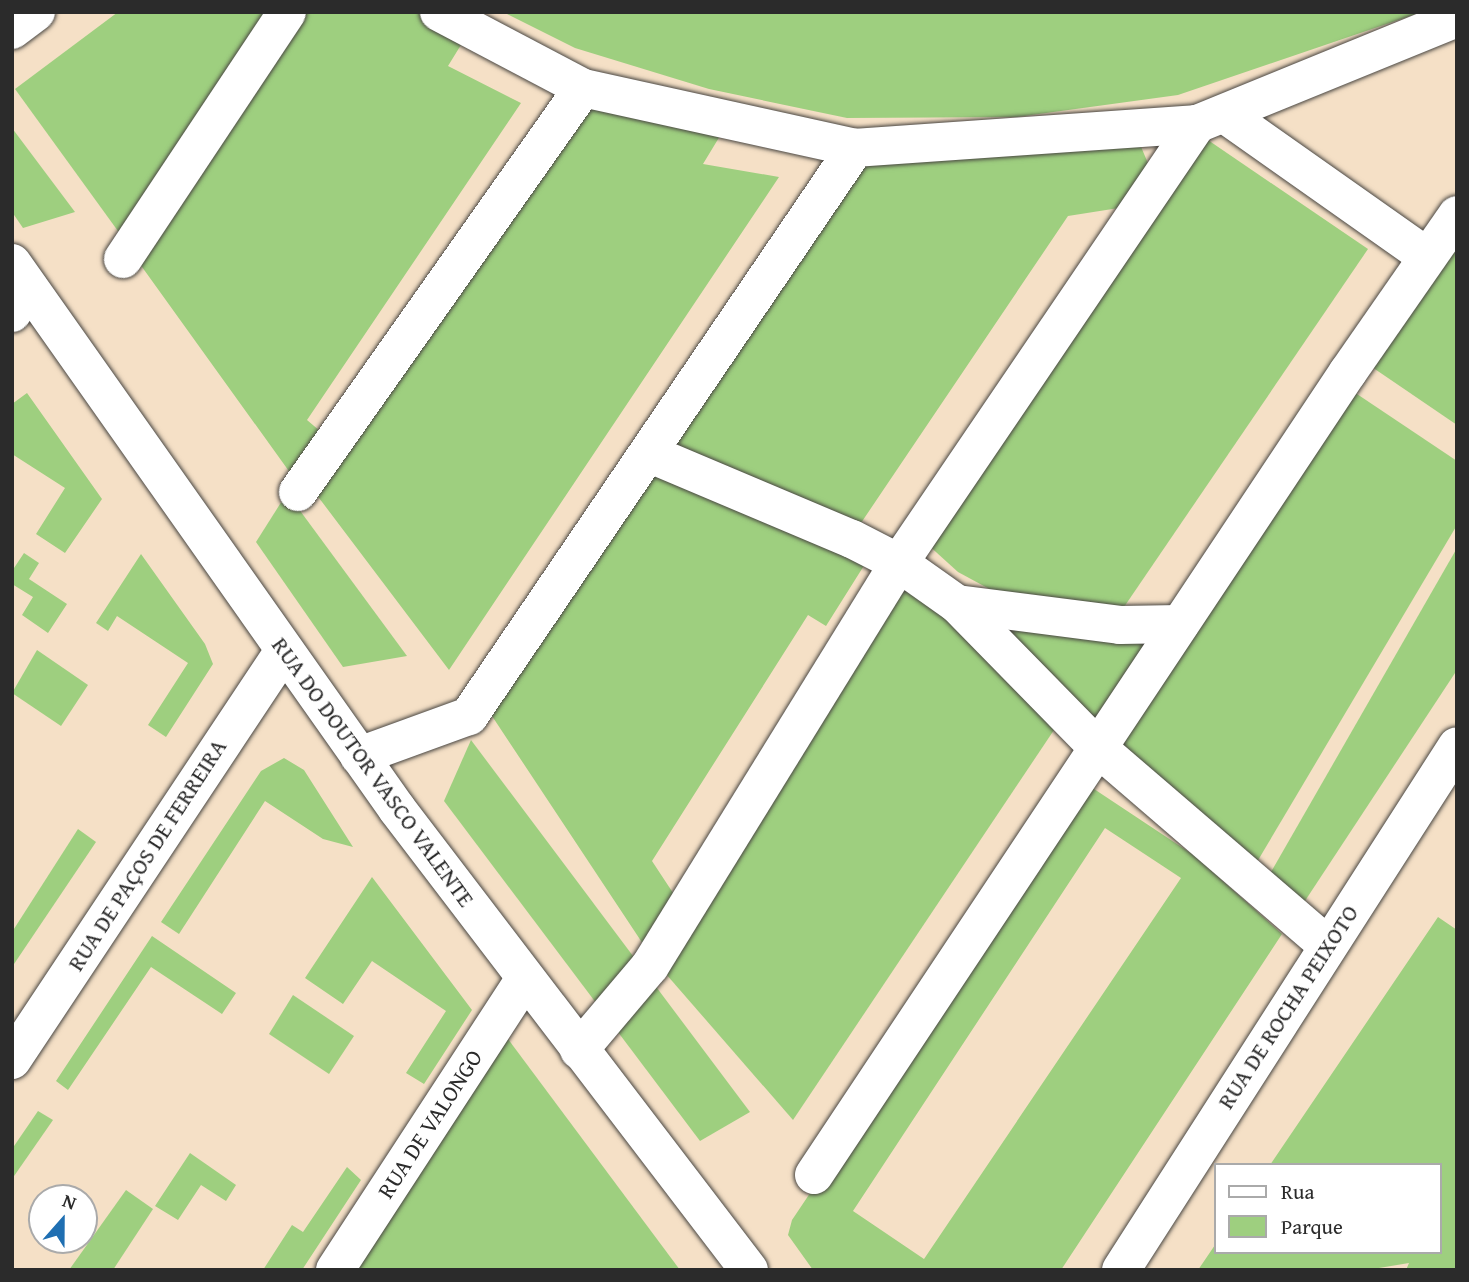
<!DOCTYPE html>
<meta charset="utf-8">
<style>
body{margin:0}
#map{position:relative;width:1469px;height:1282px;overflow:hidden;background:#f5e0c6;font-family:"Gentium Book Plus",serif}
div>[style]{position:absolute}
.green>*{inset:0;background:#9ecf7f}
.roads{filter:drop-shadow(0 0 2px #494642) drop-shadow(0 0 2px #494642)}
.minor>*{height:38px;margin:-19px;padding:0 19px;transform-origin:19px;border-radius:19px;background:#fff}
.tertiary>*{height:38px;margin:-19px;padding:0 19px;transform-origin:19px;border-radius:19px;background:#fff}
span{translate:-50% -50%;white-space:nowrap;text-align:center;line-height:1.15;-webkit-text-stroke:5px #fff;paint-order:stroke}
.street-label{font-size:23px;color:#2b2b2b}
.frame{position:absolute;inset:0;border:14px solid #2b2b2b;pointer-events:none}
.legend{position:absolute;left:1214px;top:1163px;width:228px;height:91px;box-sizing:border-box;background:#fff;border:2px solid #aaa;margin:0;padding:9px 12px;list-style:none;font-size:21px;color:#2b2b2b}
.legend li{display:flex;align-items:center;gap:14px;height:35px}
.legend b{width:35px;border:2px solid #aaa}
.north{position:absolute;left:28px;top:1184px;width:70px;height:70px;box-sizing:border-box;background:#fff;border:2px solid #aaa;border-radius:50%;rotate:21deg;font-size:19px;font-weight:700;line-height:28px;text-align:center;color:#2b2b2b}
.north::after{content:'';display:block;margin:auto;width:24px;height:32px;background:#1f6fb2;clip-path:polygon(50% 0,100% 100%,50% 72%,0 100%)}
</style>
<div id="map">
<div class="green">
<i style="clip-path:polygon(118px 12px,271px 12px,123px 238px,15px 89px)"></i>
<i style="clip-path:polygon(301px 12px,417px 12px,464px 40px,448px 66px,521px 103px,307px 420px,327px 437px,296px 481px,137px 260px)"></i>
<i style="clip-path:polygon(503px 12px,1422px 12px,1178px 95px,1017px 117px,847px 118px,709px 89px,575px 48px)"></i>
<i style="clip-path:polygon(584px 103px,723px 131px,703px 164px,779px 177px,449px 670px,313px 490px)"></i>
<i style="clip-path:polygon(12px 128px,75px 212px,23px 228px,12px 212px)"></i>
<i style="clip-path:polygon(1205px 138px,1368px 249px,1122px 610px,1006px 598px,958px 572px,926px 543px)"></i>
<i style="clip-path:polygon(1139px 142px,1150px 168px,1125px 207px,1068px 216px,861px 523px,667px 444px,860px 159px)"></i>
<i style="clip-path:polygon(1457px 231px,1457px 425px,1366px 363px)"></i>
<i style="clip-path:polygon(1348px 388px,1457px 461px,1457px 525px,1254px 867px,1115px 744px)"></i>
<i style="clip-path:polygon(27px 393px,102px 499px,65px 553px,36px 534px,65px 488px,12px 454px,12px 404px)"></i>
<i style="clip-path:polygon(649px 473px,865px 564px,826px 626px,808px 615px,652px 861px,679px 902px,649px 953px,490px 713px)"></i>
<i style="clip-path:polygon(287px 493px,407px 656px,343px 667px,256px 542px)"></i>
<i style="clip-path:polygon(1457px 548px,1457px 670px,1301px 907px,1267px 879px)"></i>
<i style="clip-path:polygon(24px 553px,39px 563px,29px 579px,67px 604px,48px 633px,22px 615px,33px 597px,12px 584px,12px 571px)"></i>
<i style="clip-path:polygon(141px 554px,205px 644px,213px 664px,166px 737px,148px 725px,188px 663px,117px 616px,108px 631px,96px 623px)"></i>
<i style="clip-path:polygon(897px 582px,947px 616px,1056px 727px,793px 1120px,659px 966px)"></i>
<i style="clip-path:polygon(1004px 625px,1153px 638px,1095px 728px)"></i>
<i style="clip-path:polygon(37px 650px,88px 685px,61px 726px,12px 693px)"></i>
<i style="clip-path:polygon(471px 740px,750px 1112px,700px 1141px,444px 801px)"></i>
<i style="clip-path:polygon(284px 758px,304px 770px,353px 847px,323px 839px,265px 801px,179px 934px,161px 922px,261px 771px)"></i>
<i style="clip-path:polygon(evenodd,1085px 783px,1195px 856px,1282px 934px,1061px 1270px,813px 1270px,788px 1235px,792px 1220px,1085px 783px,1105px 828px,1181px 878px,924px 1259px,853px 1211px,1105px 828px)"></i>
<i style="clip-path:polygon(78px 829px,96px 842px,12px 967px,12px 932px)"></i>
<i style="clip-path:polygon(372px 877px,472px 1010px,424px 1084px,406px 1073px,446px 1011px,372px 961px,343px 1004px,305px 978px)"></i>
<i style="clip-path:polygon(1438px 917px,1457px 930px,1457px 1270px,1406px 1270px,1409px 1263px,1367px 1270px,1198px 1270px,1215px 1245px,1215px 1252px,1439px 1252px,1439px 1165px,1270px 1165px)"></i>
<i style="clip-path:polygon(152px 936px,236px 993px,222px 1014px,151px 967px,68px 1090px,56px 1081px)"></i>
<i style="clip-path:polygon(293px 995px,354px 1036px,329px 1074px,269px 1034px)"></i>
<i style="clip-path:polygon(508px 1039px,680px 1270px,356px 1270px)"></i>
<i style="clip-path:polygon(38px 1111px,53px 1120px,12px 1179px,12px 1149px)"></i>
<i style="clip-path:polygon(190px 1153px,236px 1185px,226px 1201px,201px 1185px,178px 1220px,155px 1206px)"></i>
<i style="clip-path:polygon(347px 1167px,361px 1180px,302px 1270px,263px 1270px,292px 1225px,303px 1232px)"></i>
<i style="clip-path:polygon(126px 1190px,153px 1209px,113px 1270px,69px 1270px)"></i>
</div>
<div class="roads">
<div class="minor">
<i style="left:439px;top:12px;width:163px;rotate:27.8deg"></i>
<i style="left:583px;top:88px;width:279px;rotate:12.4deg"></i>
<i style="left:855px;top:148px;width:343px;rotate:-4deg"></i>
<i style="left:1197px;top:124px;width:281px;rotate:-22.2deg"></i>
<i style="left:12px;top:30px;width:30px;rotate:-37deg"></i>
<i style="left:1226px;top:115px;width:246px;rotate:35.2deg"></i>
<i style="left:123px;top:259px;width:296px;rotate:-56.4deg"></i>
<i style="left:12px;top:313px;width:30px;rotate:-56deg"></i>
<i style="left:648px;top:453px;width:221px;rotate:22.9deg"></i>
<i style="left:852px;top:539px;width:53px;rotate:27.1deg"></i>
<i style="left:899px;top:563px;width:71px;rotate:35.3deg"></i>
<i style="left:957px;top:604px;width:202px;rotate:45.6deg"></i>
<i style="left:1098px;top:748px;width:303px;rotate:40.7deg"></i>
<i style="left:298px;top:492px;width:494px;rotate:-54.8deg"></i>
<i style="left:957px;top:604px;width:164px;rotate:7.3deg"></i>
<i style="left:1120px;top:625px;width:60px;rotate:-1deg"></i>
<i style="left:359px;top:756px;width:117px;rotate:-20deg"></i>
<i style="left:469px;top:716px;width:687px;rotate:-55.8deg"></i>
<i style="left:579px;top:1050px;width:110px;rotate:-49.8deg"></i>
<i style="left:650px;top:966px;width:474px;rotate:-58.3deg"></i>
<i style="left:899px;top:563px;width:531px;rotate:-55.83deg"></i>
<i style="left:12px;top:1060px;width:492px;rotate:-56.4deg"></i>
<i style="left:814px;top:1175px;width:964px;rotate:-56.38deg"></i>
<i style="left:1348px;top:372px;width:191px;rotate:-55.2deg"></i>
<i style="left:335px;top:1270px;width:348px;rotate:-56.9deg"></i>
</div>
<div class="tertiary">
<i style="left:12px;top:263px;width:668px;rotate:54.81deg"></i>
<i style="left:397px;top:809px;width:580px;rotate:52.64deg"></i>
<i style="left:1121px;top:1270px;width:622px;rotate:-57.33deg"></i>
</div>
</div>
<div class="street-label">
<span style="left:373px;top:772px;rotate:54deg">RUA DO DOUTOR VASCO VALENTE</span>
<span style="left:147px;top:855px;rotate:-57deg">RUA DE PAÇOS DE FERREIRA</span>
<span style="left:1288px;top:1007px;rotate:-57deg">RUA DE ROCHA PEIXOTO</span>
<span style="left:430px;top:1124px;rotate:-57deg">RUA DE VALONGO</span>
</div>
<div class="frame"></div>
<ul class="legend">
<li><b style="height:9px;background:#fff"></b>Rua</li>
<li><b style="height:19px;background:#9ecf7f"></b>Parque</li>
</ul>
<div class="north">N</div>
</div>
